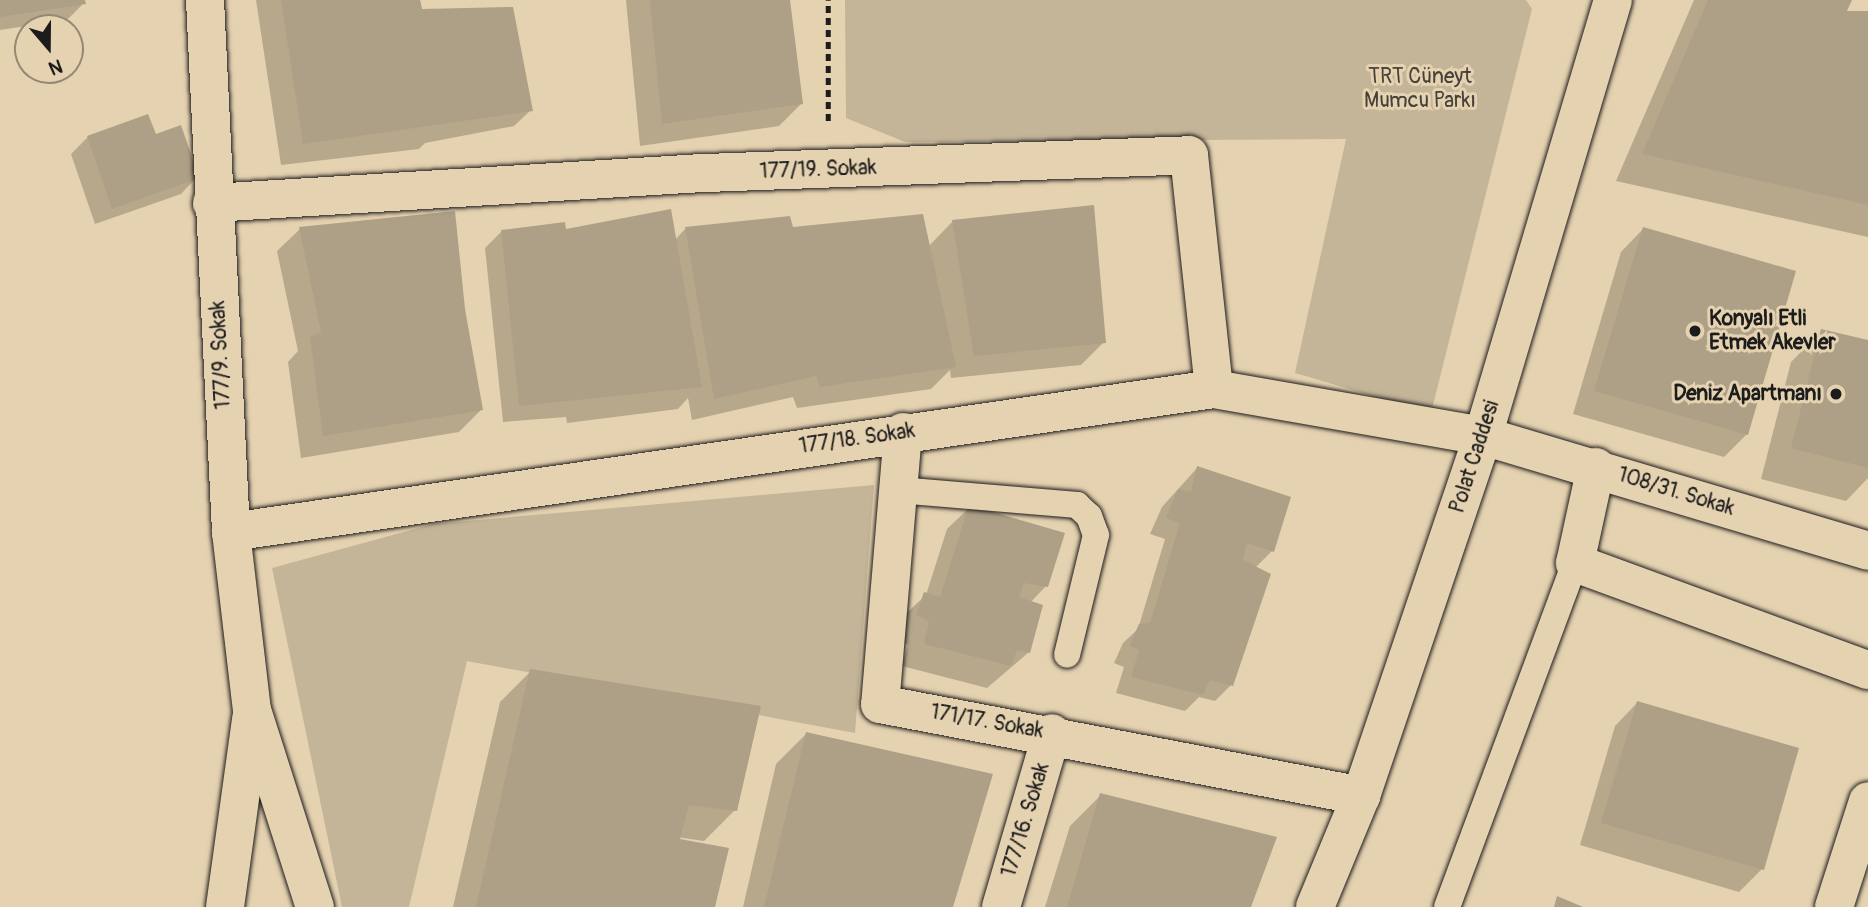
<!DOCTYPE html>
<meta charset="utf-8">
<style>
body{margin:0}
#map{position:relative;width:1868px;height:907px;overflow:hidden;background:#e5d2b0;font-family:Pangolin,sans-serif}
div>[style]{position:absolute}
.green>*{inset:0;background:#c4b498}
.shadow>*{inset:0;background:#0003}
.building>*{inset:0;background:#ada087}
.path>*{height:4.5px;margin-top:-2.25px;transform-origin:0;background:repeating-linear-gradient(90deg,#1c1c1c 0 7px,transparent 0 12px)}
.roads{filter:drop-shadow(0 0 2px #1c1c1c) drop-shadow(0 0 2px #1c1c1c)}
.lane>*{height:26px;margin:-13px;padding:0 13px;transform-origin:13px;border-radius:13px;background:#e5d2b0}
.street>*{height:38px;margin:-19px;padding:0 19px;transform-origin:19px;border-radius:19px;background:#e5d2b0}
.secondary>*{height:38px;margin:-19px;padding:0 19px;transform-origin:19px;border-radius:19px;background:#e5d2b0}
.dots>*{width:19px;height:19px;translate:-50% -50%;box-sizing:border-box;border:4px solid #e5d2b0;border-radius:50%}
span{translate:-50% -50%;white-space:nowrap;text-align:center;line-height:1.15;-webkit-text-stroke:6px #e5d2b0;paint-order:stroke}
.park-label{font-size:21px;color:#46423b}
.street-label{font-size:21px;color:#1c1c1c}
.poi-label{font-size:21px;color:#1c1c1c;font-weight:700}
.left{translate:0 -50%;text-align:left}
.right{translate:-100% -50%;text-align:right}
.north{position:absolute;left:14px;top:14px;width:70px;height:70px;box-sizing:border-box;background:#e5d2b0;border:2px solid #958975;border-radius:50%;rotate:160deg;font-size:19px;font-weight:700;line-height:28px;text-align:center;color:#1c1c1c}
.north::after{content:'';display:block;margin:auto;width:24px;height:32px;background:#1c1c1c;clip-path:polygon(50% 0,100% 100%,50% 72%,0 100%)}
</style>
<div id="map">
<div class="green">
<i style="clip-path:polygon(845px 0,1526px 0,1532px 9px,1431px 413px,1295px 373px,1346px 139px,905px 142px,846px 118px)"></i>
<i style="clip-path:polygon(874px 485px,855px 733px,467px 661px,409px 907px,342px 907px,272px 568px,433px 524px)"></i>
</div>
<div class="shadow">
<i style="clip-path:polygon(0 0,83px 0,84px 3px,67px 20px,0 30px)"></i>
<i style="clip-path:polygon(256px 0,420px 0,422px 11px,531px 110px,514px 126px,425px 143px,419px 149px,281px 165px)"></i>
<i style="clip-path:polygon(626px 0,788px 0,801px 104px,779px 126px,640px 146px)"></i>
<i style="clip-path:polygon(1694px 0,1850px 0,1844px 13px,1868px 13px,1868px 237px,1616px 181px)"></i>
<i style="clip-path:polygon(88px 137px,155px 137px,197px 177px,181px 194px,95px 224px,71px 154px)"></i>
<i style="clip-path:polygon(953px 221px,1104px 342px,1081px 365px,951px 378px,950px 370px,931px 389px,797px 408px,793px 397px,692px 420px,688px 398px,678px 409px,567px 423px,566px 417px,503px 422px,485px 248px,502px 231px,565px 231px,675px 240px,685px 229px,792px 229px,928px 247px)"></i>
<i style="clip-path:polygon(300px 229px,463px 310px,481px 410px,459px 432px,301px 458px,288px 362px,298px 351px,277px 251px)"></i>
<i style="clip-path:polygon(1643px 229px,1747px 434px,1724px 457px,1573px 414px,1621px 252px)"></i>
<i style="clip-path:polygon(1822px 331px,1868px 342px,1868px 478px,1846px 501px,1761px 479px,1791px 362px)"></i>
<i style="clip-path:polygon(1197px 468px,1272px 551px,1255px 568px,1231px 685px,1215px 701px,1199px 697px,1185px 711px,1116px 693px,1124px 667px,1114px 663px,1123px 643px,1138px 629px,1165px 539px,1150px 534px,1162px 507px)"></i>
<i style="clip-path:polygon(970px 507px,1046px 586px,1030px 603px,1029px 652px,987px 688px,902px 666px,908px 645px,894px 638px,902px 617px,926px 595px,947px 529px)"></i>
<i style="clip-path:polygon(531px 671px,735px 810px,704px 841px,676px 837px,713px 907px,453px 907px,500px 702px)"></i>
<i style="clip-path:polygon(1637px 703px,1762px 869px,1739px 892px,1580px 845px,1615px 726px)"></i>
<i style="clip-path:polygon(807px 733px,951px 907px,743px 907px,776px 764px)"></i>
<i style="clip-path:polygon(1101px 795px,1249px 907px,1045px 907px,1070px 826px)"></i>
</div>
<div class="building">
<i style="clip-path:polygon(0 0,85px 0,86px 4px,0 17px)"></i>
<i style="clip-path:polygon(281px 0,420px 0,422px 9px,513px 7px,533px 111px,303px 144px)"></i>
<i style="clip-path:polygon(650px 0,790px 0,803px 104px,662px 124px)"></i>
<i style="clip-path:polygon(1708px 0,1852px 0,1847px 11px,1868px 11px,1868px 205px,1642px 154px)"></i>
<i style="clip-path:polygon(148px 114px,156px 134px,181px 125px,199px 178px,112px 209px,87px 136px)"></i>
<i style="clip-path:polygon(1094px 205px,1106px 343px,974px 356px,952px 220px)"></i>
<i style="clip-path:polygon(671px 209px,702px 387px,519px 406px,501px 230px,565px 222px,566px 229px)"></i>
<i style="clip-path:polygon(455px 211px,465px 309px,483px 410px,323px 436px,310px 337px,321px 332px,299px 227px)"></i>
<i style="clip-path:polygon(923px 214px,956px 367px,820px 387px,816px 376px,714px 399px,685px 227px,790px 216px,793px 227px)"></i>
<i style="clip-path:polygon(1643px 227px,1796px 271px,1748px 435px,1594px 391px)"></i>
<i style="clip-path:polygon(1821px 329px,1868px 340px,1868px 468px,1791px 448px)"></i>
<i style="clip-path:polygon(1197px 466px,1291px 497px,1274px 552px,1247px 543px,1243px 560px,1271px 574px,1233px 686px,1210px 680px,1203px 695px,1131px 677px,1139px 650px,1129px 646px,1139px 624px,1150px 623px,1180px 523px,1166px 518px,1178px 489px,1191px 492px)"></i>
<i style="clip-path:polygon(969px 505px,1065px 533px,1048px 587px,1024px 583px,1019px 597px,1043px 605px,1030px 653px,1017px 650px,1011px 666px,924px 644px,929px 622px,916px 615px,924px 592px,940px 597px)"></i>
<i style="clip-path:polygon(530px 669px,761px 706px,737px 811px,689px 805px,680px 839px,729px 848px,715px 907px,476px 907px)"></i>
<i style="clip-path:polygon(1637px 701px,1799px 748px,1764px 870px,1601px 823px)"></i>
<i style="clip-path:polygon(806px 732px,993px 774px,953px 907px,764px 907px)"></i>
<i style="clip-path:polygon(1100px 793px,1277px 837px,1251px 907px,1067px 907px)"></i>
<i style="clip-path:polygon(1557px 896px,1583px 907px,1554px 907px)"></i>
</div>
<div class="path">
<i style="left:828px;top:121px;width:121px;rotate:-90deg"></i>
</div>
<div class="roads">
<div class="lane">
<i style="left:898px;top:490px;width:180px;rotate:4.8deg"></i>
<i style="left:1077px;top:505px;width:16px;rotate:43deg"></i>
<i style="left:1089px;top:516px;width:20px;rotate:70deg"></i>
<i style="left:1096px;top:535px;width:123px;rotate:103.6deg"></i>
<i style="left:1447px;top:907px;width:367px;rotate:-69.6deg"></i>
</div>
<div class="street">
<i style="left:205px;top:0;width:533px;rotate:87.2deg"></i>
<i style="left:231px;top:532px;width:179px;rotate:83.3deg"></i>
<i style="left:252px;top:710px;width:207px;rotate:72.3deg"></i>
<i style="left:212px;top:203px;width:495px;rotate:-3.5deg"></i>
<i style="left:706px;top:173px;width:483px;rotate:-2.1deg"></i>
<i style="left:1189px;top:155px;width:235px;rotate:83.9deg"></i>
<i style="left:903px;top:432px;width:273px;rotate:94.8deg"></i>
<i style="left:880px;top:704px;width:490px;rotate:10.8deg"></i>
<i style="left:1596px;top:467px;width:98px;rotate:102.3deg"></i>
<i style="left:1575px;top:563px;width:312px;rotate:20.1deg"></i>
<i style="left:231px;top:532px;width:993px;rotate:-8.28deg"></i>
<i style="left:1214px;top:389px;width:273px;rotate:9.9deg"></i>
<i style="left:1483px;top:436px;width:402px;rotate:16.6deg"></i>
<i style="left:225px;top:907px;width:190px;rotate:-82.1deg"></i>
<i style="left:1001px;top:907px;width:181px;rotate:-73.7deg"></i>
<i style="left:1834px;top:907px;width:111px;rotate:-72.2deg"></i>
</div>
<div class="secondary">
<i style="left:1315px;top:907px;width:120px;rotate:-67.5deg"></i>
<i style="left:1361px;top:796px;width:380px;rotate:-71.3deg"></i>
<i style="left:1483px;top:436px;width:455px;rotate:-73.4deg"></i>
</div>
</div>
<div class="dots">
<i style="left:1695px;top:331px;background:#1c1c1c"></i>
<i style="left:1836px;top:394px;background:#1c1c1c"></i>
</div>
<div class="park-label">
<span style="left:1420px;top:89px">TRT Cüneyt<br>Mumcu Parkı</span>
</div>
<div class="street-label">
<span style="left:818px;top:170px;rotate:-2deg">177/19. Sokak</span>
<span style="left:221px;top:355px;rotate:-93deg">177/9. Sokak</span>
<span style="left:857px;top:439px;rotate:-8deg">177/18. Sokak</span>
<span style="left:1475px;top:457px;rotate:-72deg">Polat Caddesi</span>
<span style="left:1676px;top:492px;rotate:17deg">108/31. Sokak</span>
<span style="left:987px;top:722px;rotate:10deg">171/17. Sokak</span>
<span style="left:1026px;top:820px;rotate:-73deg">177/16. Sokak</span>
</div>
<div class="poi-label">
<span class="left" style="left:1709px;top:331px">Konyalı Etli<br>Etmek Akevler</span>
<span class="right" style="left:1822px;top:394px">Deniz Apartmanı</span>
</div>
<div class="north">N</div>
</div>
